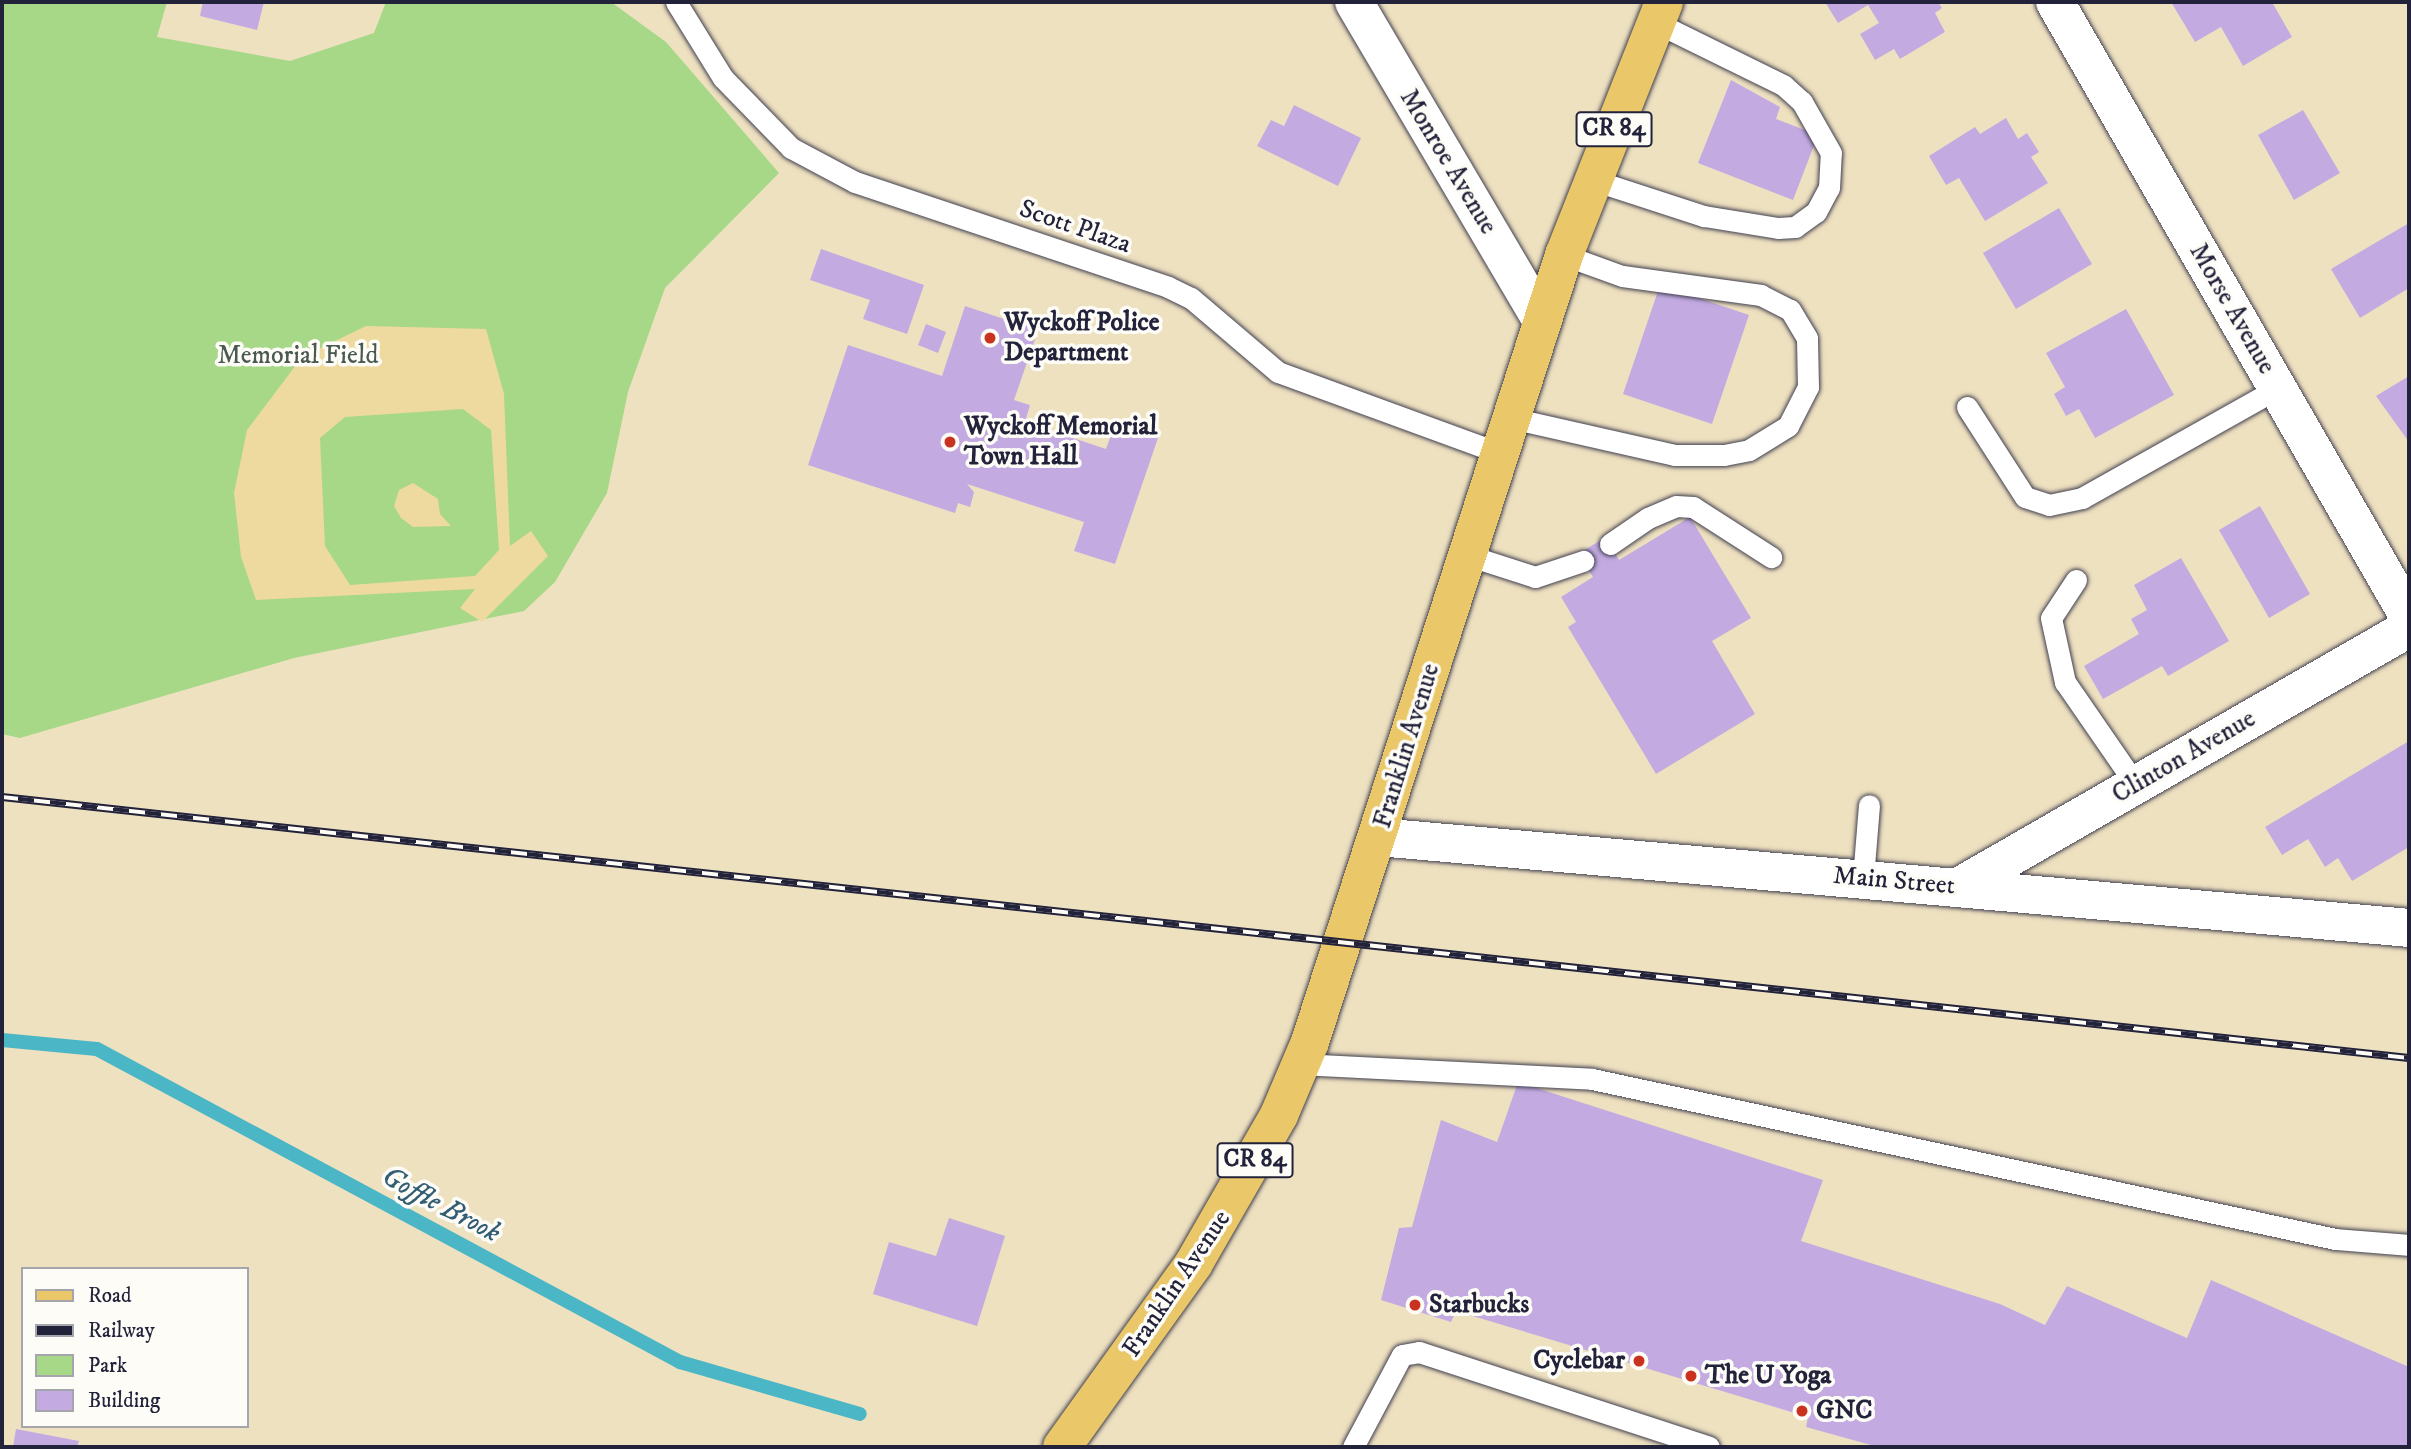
<!DOCTYPE html>
<style>
body{margin:0}
#map{position:relative;width:2411px;height:1449px;overflow:hidden;background:#eee1c0;font-family:"IM FELL DW Pica",serif}
div>[style]{position:absolute}
.green>*{inset:0;background:#a6d887}
.sand>*{inset:0;background:#eeda9e}
.stream>*{height:14px;margin:-7px;padding:0 7px;transform-origin:7px;border-radius:7px;background:#4ab6c6}
.building>*{inset:0;background:#c3abe2}
.roads{filter:drop-shadow(0 0 2px #413f4f) drop-shadow(0 0 2px #413f4f)}
.service>*{height:21px;margin:-10.5px;padding:0 10.5px;transform-origin:10.5px;border-radius:10.5px;background:#fff}
.minor>*{height:38px;margin:-19px;padding:0 19px;transform-origin:19px;border-radius:19px;background:#fff}
.primary>*{height:38px;margin:-19px;padding:0 19px;transform-origin:19px;border-radius:19px;background:#eac769}
.rail>*{height:8px;margin-top:-4px;transform-origin:0;background:repeating-linear-gradient(90deg,#fdfcf7 0 16px,#22223b 0 32px);box-sizing:border-box;border-block:2px solid #22223b}
.dots>*{width:19px;height:19px;translate:-50% -50%;box-sizing:border-box;border:4px solid #fdfcf7;border-radius:50%}
span{translate:-50% -50%;white-space:nowrap;text-align:center;line-height:1.15;-webkit-text-stroke:7px #fdfcf7;paint-order:stroke}
.shield-label span{padding:2px 5px;background:#fdfcf7;border:2px solid;border-radius:5px;-webkit-text-stroke-width:0}
.shield-label{font-size:24px;color:#22223b;font-weight:700}
.street-label{font-size:26px;color:#22223b}
.poi-label{font-size:26px;color:#22223b;font-weight:700}
.left{translate:0 -50%;text-align:left}
.right{translate:-100% -50%;text-align:right}
.park-label{font-size:26px;color:#4a5952}
.water-label{font-size:28px;color:#325d73;font-style:italic}
.frame{position:absolute;inset:0;border:4px solid #22223b;pointer-events:none}
.legend{position:absolute;left:21px;top:1267px;width:228px;height:161px;box-sizing:border-box;background:#fdfcf7;border:2px solid #a5a5ac;margin:0;padding:9px 12px;list-style:none;font-size:21px;color:#22223b}
.legend li{display:flex;align-items:center;gap:14px;height:35px}
.legend b{width:35px;border:2px solid #a5a5ac}
</style>
<div id="map">
<div class="green">
<i style="clip-path:polygon(2px 2px,167px 2px,157px 37px,290px 61px,374px 33px,386px 2px,611px 2px,666px 42px,779px 173px,665px 288px,628px 392px,607px 493px,555px 582px,524px 611px,294px 658px,20px 738px,2px 734px)"></i>
</div>
<div class="sand">
<i style="clip-path:polygon(evenodd,366px 326px,486px 329px,504px 394px,510px 546px,531px 531px,548px 556px,482px 622px,460px 608px,475px 589px,256px 600px,241px 557px,234px 493px,247px 430px,302px 357px,366px 326px,463px 409px,491px 430px,499px 550px,475px 576px,350px 585px,325px 546px,320px 438px,345px 417px,463px 409px)"></i>
<i style="clip-path:polygon(413px 483px,438px 499px,440px 514px,451px 526px,413px 527px,401px 518px,394px 506px,399px 490px)"></i>
</div>
<div class="stream">
<i style="left:2px;top:1040px;width:95px;rotate:5.4deg"></i>
<i style="left:97px;top:1049px;width:662px;rotate:28.23deg"></i>
<i style="left:680px;top:1362px;width:187px;rotate:16.1deg"></i>
</div>
<div class="building">
<i style="clip-path:polygon(203px 2px,264px 2px,257px 30px,200px 16px)"></i>
<i style="clip-path:polygon(1825px 2px,1938px 2px,1942px 8px,1935px 13px,1945px 32px,1900px 59px,1894px 49px,1875px 60px,1860px 34px,1879px 23px,1868px 5px,1838px 23px)"></i>
<i style="clip-path:polygon(2171px 2px,2272px 2px,2292px 37px,2243px 66px,2221px 27px,2195px 42px)"></i>
<i style="clip-path:polygon(1731px 80px,1780px 107px,1776px 119px,1818px 135px,1793px 200px,1698px 163px)"></i>
<i style="clip-path:polygon(1294px 105px,1361px 138px,1338px 186px,1257px 146px,1271px 120px,1284px 126px)"></i>
<i style="clip-path:polygon(2303px 110px,2340px 173px,2294px 200px,2258px 135px)"></i>
<i style="clip-path:polygon(2006px 118px,2018px 139px,2027px 133px,2039px 152px,2031px 157px,2048px 183px,1985px 221px,1959px 178px,1946px 185px,1929px 156px,1975px 127px,1980px 134px)"></i>
<i style="clip-path:polygon(2059px 208px,2092px 264px,2016px 309px,1983px 253px)"></i>
<i style="clip-path:polygon(2409px 223px,2409px 288px,2360px 318px,2331px 269px)"></i>
<i style="clip-path:polygon(821px 249px,924px 285px,907px 334px,863px 319px,870px 300px,810px 280px)"></i>
<i style="clip-path:polygon(1660px 285px,1749px 315px,1712px 424px,1623px 394px)"></i>
<i style="clip-path:polygon(965px 306px,1010px 321px,1013px 313px,1041px 322px,1014px 400px,1030px 405px,1025px 422px,1106px 449px,1116px 421px,1159px 435px,1115px 564px,1074px 551px,1084px 522px,967px 484px,974px 492px,970px 507px,958px 503px,955px 513px,808px 465px,848px 345px,942px 376px)"></i>
<i style="clip-path:polygon(2126px 309px,2174px 395px,2095px 438px,2079px 409px,2066px 416px,2054px 394px,2065px 387px,2046px 353px)"></i>
<i style="clip-path:polygon(926px 324px,946px 332px,938px 353px,918px 345px)"></i>
<i style="clip-path:polygon(2409px 376px,2409px 442px,2376px 396px)"></i>
<i style="clip-path:polygon(2260px 506px,2310px 594px,2269px 618px,2219px 530px)"></i>
<i style="clip-path:polygon(1690px 517px,1751px 618px,1712px 641px,1755px 714px,1656px 774px,1568px 627px,1576px 622px,1561px 597px,1593px 577px,1578px 554px,1606px 537px,1619px 560px)"></i>
<i style="clip-path:polygon(2181px 558px,2229px 641px,2168px 676px,2162px 666px,2103px 699px,2084px 666px,2139px 634px,2131px 619px,2147px 610px,2134px 585px)"></i>
<i style="clip-path:polygon(2409px 741px,2409px 847px,2352px 881px,2338px 858px,2325px 867px,2308px 839px,2282px 855px,2265px 827px)"></i>
<i style="clip-path:polygon(1518px 1082px,1823px 1180px,1801px 1241px,2000px 1304px,2045px 1325px,2067px 1286px,2187px 1338px,2211px 1280px,2409px 1367px,2409px 1447px,1878px 1447px,1806px 1427px,1808px 1417px,1456px 1311px,1451px 1322px,1381px 1300px,1399px 1228px,1412px 1227px,1441px 1120px,1497px 1142px)"></i>
<i style="clip-path:polygon(949px 1218px,1005px 1236px,977px 1326px,873px 1294px,889px 1242px,936px 1256px)"></i>
<i style="clip-path:polygon(16px 1429px,79px 1441px,77px 1447px,13px 1447px)"></i>
</div>
<div class="roads">
<div class="service">
<i style="left:676px;top:2px;width:89px;rotate:58.3deg"></i>
<i style="left:723px;top:78px;width:98px;rotate:45.8deg"></i>
<i style="left:791px;top:148px;width:72px;rotate:28deg"></i>
<i style="left:855px;top:182px;width:330px;rotate:18.5deg"></i>
<i style="left:1168px;top:287px;width:25px;rotate:26deg"></i>
<i style="left:1191px;top:298px;width:114px;rotate:40.4deg"></i>
<i style="left:1278px;top:372px;width:235px;rotate:20.1deg"></i>
<i style="left:1593px;top:180px;width:117px;rotate:18deg"></i>
<i style="left:1704px;top:216px;width:75px;rotate:9.2deg"></i>
<i style="left:1778px;top:228px;width:17px;rotate:-3deg"></i>
<i style="left:1795px;top:227px;width:26px;rotate:-36deg"></i>
<i style="left:1816px;top:212px;width:27px;rotate:-62deg"></i>
<i style="left:1829px;top:188px;width:35px;rotate:-87deg"></i>
<i style="left:1831px;top:153px;width:59px;rotate:-119.6deg"></i>
<i style="left:1802px;top:102px;width:25px;rotate:-138deg"></i>
<i style="left:1783px;top:85px;width:143px;rotate:-153.8deg"></i>
<i style="left:1967px;top:407px;width:107px;rotate:57.2deg"></i>
<i style="left:2025px;top:497px;width:25px;rotate:18deg"></i>
<i style="left:2049px;top:505px;width:34px;rotate:-12deg"></i>
<i style="left:2082px;top:498px;width:225px;rotate:-29.3deg"></i>
<i style="left:1511px;top:418px;width:168px;rotate:12.7deg"></i>
<i style="left:1675px;top:455px;width:49px"></i>
<i style="left:1724px;top:455px;width:25px;rotate:-11deg"></i>
<i style="left:1749px;top:450px;width:46px;rotate:-31.6deg"></i>
<i style="left:1788px;top:426px;width:44px;rotate:-62.9deg"></i>
<i style="left:1808px;top:387px;width:49px;rotate:-91.2deg"></i>
<i style="left:1807px;top:338px;width:33px;rotate:-121deg"></i>
<i style="left:1790px;top:310px;width:33px;rotate:-153deg"></i>
<i style="left:1761px;top:295px;width:140px;rotate:-172.2deg"></i>
<i style="left:1622px;top:276px;width:62px;rotate:-160.1deg"></i>
<i style="left:1610px;top:544px;width:46px;rotate:-34.4deg"></i>
<i style="left:1648px;top:518px;width:30px;rotate:-23deg"></i>
<i style="left:1676px;top:506px;width:17px;rotate:3deg"></i>
<i style="left:1693px;top:507px;width:93px;rotate:32.7deg"></i>
<i style="left:1467px;top:555px;width:71px;rotate:17.9deg"></i>
<i style="left:1535px;top:577px;width:51px;rotate:-18.4deg"></i>
<i style="left:2076px;top:580px;width:45px;rotate:123.3deg"></i>
<i style="left:2051px;top:618px;width:66px;rotate:77.7deg"></i>
<i style="left:2065px;top:682px;width:125px;rotate:55.4deg"></i>
<i style="left:1863px;top:878px;width:73px;rotate:-85.3deg"></i>
<i style="left:1300px;top:1064px;width:292px;rotate:2.9deg"></i>
<i style="left:1592px;top:1079px;width:760px;rotate:12.15deg"></i>
<i style="left:2335px;top:1239px;width:74px;rotate:4.6deg"></i>
<i style="left:1353px;top:1447px;width:104px;rotate:-62deg"></i>
<i style="left:1402px;top:1355px;width:17px;rotate:-10deg"></i>
<i style="left:1419px;top:1352px;width:305px;rotate:18.1deg"></i>
</div>
<div class="minor">
<i style="left:1354px;top:2px;width:370px;rotate:59.5deg"></i>
<i style="left:2055px;top:2px;width:710px;rotate:60.07deg"></i>
<i style="left:1378px;top:837px;width:1035px;rotate:5.04deg"></i>
<i style="left:1960px;top:886px;width:518px;rotate:-29.88deg"></i>
</div>
<div class="primary">
<i style="left:1062px;top:1447px;width:226px;rotate:-54.3deg"></i>
<i style="left:1194px;top:1263px;width:171px;rotate:-60.1deg"></i>
<i style="left:1279px;top:1115px;width:79px;rotate:-67deg"></i>
<i style="left:1310px;top:1042px;width:827px;rotate:-72.11deg"></i>
<i style="left:1564px;top:255px;width:272px;rotate:-68.4deg"></i>
</div>
</div>
<div class="rail">
<i style="left:2px;top:797px;width:2421px;rotate:6.19deg"></i>
</div>
<div class="dots">
<i style="left:990px;top:338px;background:#c8321e"></i>
<i style="left:950px;top:442px;background:#c8321e"></i>
<i style="left:1415px;top:1305px;background:#c8321e"></i>
<i style="left:1639px;top:1361px;background:#c8321e"></i>
<i style="left:1691px;top:1376px;background:#c8321e"></i>
<i style="left:1802px;top:1411px;background:#c8321e"></i>
</div>
<div class="shield-label">
<span style="left:1614px;top:129px">CR 84</span>
<span style="left:1255px;top:1160px">CR 84</span>
</div>
<div class="street-label">
<span style="left:1448px;top:162px;rotate:59deg">Monroe Avenue</span>
<span style="left:1075px;top:227px;rotate:19deg">Scott Plaza</span>
<span style="left:2232px;top:309px;rotate:60deg">Morse Avenue</span>
<span style="left:1407px;top:746px;rotate:-73deg">Franklin Avenue</span>
<span style="left:2184px;top:757px;rotate:-30deg">Clinton Avenue</span>
<span style="left:1894px;top:881px;rotate:5deg">Main Street</span>
<span style="left:1177px;top:1284px;rotate:-56deg">Franklin Avenue</span>
</div>
<div class="poi-label">
<span class="left" style="left:1004px;top:338px">Wyckoff Police<br>Department</span>
<span class="left" style="left:964px;top:442px">Wyckoff Memorial<br>Town Hall</span>
<span class="left" style="left:1429px;top:1305px">Starbucks</span>
<span class="right" style="left:1625px;top:1361px">Cyclebar</span>
<span class="left" style="left:1705px;top:1376px">The U Yoga</span>
<span class="left" style="left:1816px;top:1411px">GNC</span>
</div>
<div class="park-label">
<span style="left:298px;top:356px">Memorial Field</span>
</div>
<div class="water-label">
<span style="left:441px;top:1205px;rotate:28deg">Goffle Brook</span>
</div>
<div class="frame"></div>
<ul class="legend">
<li><b style="height:9px;background:#eac769"></b>Road</li>
<li><b style="height:9px;background:#22223b"></b>Railway</li>
<li><b style="height:19px;background:#a6d887"></b>Park</li>
<li><b style="height:19px;background:#c3abe2"></b>Building</li>
</ul>
</div>
